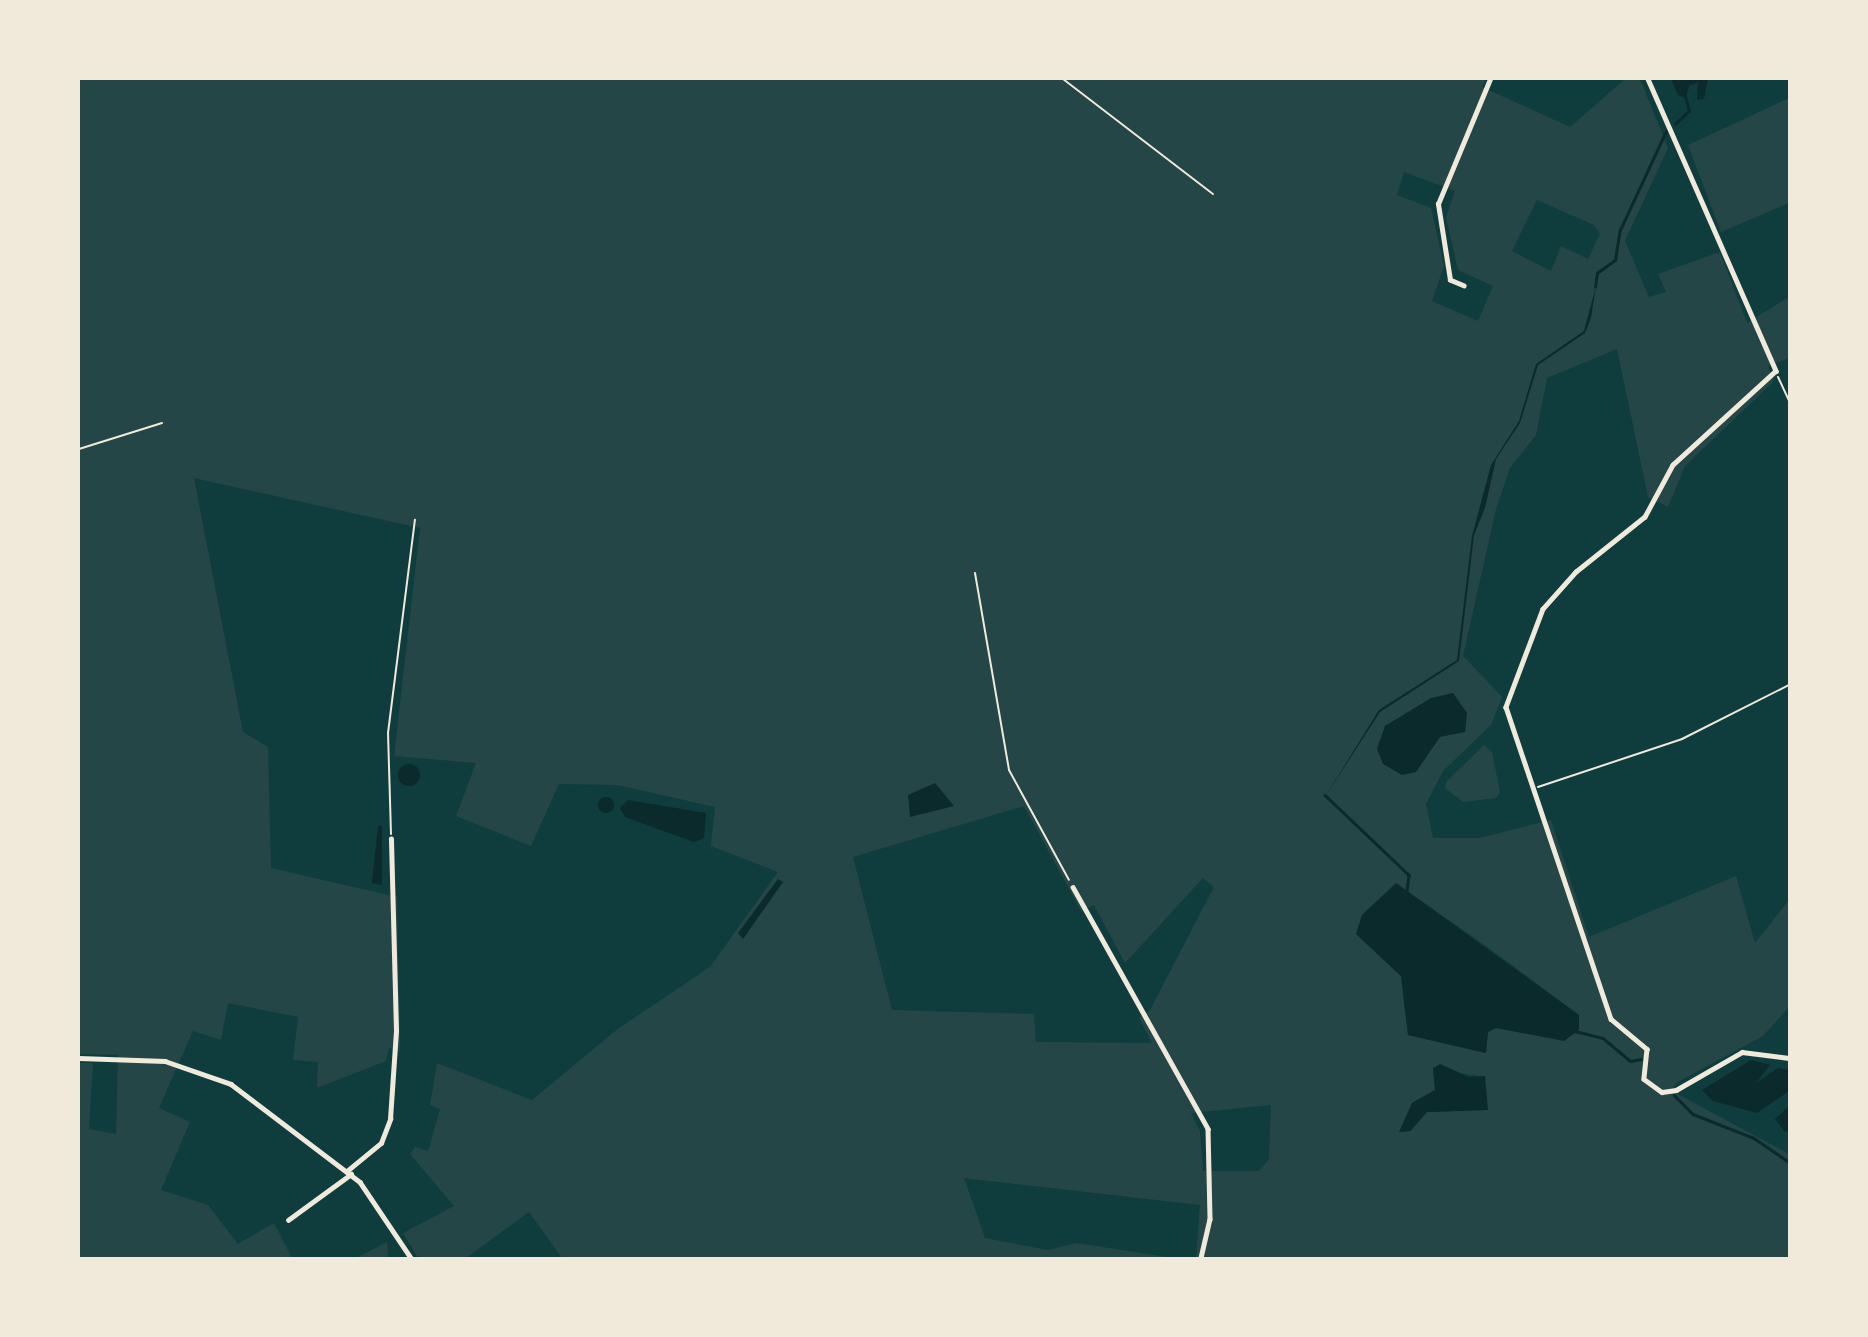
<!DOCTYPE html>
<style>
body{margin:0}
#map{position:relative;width:1868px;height:1337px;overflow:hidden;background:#0f3d3e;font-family:Roboto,sans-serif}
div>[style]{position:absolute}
.green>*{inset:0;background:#244646}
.water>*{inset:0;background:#0a2a2b}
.round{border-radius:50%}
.stream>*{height:2.5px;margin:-1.25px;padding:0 1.25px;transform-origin:1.25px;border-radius:1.25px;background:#0a2a2b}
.path>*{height:2px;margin:-1px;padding:0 1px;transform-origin:1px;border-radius:1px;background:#f1e9da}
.minor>*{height:4.5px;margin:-2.25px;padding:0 2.25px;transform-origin:2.25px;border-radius:2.25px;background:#f1e9da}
span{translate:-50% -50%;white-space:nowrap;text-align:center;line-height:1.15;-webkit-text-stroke:5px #f1e9da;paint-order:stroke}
.frame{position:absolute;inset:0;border:80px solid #f1e9da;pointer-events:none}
</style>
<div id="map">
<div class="green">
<i style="clip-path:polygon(evenodd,79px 79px,1486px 79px,1482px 87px,1570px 127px,1625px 79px,1640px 79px,1668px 148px,1625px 241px,1649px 297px,1666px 292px,1658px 274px,1720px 252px,1747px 323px,1789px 297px,1789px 358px,1768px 366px,1774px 381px,1685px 466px,1668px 507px,1648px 497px,1617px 349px,1547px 378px,1536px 435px,1510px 468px,1496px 509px,1463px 656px,1502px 697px,1491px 725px,1443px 771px,1426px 804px,1433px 838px,1480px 838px,1551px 820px,1589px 937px,1736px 876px,1755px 943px,1789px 900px,1789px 1007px,1763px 1036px,1676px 1083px,1672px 1091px,1789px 1154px,1789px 1258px,1196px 1258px,1200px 1205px,964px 1178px,985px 1238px,1048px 1250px,1076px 1243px,1174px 1258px,562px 1258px,529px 1212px,466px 1258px,418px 1258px,403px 1233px,454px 1206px,410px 1154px,415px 1147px,428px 1151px,440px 1109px,430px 1105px,437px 1063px,532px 1100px,619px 1028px,710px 967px,778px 872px,711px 846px,715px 807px,617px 785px,559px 784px,531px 846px,456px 816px,476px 763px,394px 756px,420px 528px,194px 478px,243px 732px,268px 747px,271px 868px,397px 897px,400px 1052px,389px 1048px,386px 1061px,317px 1088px,318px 1062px,293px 1060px,298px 1017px,228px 1003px,221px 1040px,193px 1031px,159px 1108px,190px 1122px,161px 1190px,208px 1205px,238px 1244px,274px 1223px,292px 1258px,79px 1258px,79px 1063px,93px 1063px,89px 1129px,116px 1134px,118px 1055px,79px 1054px,79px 79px,1404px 172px,1455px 191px,1446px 217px,1458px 270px,1493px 286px,1478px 321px,1432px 301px,1444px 266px,1431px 208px,1397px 195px,1404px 172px,79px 79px,1537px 200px,1594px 225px,1600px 234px,1588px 259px,1561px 246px,1551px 271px,1512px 251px,1537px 200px,79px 79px,1024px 806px,1081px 911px,1094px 905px,1125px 963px,1203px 878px,1214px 887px,1150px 1010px,1139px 1018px,1152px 1043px,1036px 1042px,1034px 1014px,892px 1010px,853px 857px,1024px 806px,79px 79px,1397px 884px,1489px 948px,1579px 1015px,1525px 1032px,1496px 1028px,1488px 1032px,1485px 1053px,1408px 1035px,1401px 976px,1356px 934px,1397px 884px,79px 79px,1433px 1069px,1479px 1076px,1487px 1110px,1427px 1112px,1411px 1131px,1400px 1132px,1412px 1103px,1435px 1090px,1433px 1069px,79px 79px,1271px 1105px,1269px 1159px,1259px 1171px,1203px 1171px,1200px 1131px,1191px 1113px,1271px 1105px)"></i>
<i style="clip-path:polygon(1789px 98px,1789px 203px,1721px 232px,1688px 145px)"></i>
<i style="clip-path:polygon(1484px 745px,1492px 752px,1500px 792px,1496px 798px,1463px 802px,1445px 788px,1446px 782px)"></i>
<i style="clip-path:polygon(387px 1242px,388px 1258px,356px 1258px)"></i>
</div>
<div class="water">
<i style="clip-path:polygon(1671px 79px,1708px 79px,1704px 99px,1697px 100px,1698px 83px,1690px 85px,1685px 98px,1678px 95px)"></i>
<i style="clip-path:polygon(1596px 286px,1591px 318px,1585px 333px,1538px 365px,1520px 423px,1496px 459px,1485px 508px,1474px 535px,1459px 661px,1380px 712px,1325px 797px,1379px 710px,1457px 660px,1472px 536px,1491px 465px,1519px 421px,1536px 364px,1584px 331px)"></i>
<i style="clip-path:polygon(1453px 693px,1467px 713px,1465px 732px,1440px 737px,1416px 772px,1402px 775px,1383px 764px,1377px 749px,1385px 726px,1431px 698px)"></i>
<i class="round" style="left:398px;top:764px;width:22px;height:22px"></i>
<i style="clip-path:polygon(935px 783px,954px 806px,910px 817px,908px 795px)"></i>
<i class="round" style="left:598px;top:797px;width:16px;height:16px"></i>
<i style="clip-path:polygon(628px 800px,706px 813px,704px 838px,694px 842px,625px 817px,620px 808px)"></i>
<i style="clip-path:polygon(378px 825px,382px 826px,382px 885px,372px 883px)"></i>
<i style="clip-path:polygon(778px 879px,783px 882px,743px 939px,738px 933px)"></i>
<i style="clip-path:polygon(1396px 883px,1579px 1015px,1579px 1030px,1564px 1041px,1496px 1028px,1488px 1032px,1486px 1053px,1408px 1035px,1401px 976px,1356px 934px,1362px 915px)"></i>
<i style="clip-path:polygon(1751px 1060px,1770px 1065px,1756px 1083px,1778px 1068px,1789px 1070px,1789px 1091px,1757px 1113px,1713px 1101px,1702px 1090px)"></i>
<i style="clip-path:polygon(1440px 1064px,1469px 1077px,1485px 1076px,1488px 1110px,1427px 1112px,1410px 1131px,1399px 1132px,1412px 1103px,1435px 1090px,1433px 1068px)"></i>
<i style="clip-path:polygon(1789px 1106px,1789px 1130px,1785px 1132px,1775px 1119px)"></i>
</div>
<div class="stream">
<i style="left:1675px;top:124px;width:19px;rotate:-43deg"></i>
<i style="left:1689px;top:111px;width:16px;rotate:-105deg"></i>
<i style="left:1595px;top:287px;width:14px;rotate:-82deg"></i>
<i style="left:1597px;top:273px;width:22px;rotate:-36deg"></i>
<i style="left:1615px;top:260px;width:30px;rotate:-81deg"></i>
<i style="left:1620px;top:230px;width:109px;rotate:-65.1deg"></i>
<i style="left:1325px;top:795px;width:116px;rotate:43.6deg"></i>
<i style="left:1409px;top:875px;width:17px;rotate:97deg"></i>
<i style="left:1575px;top:1031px;width:29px;rotate:14deg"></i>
<i style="left:1603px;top:1038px;width:35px;rotate:40deg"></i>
<i style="left:1630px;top:1061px;width:11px;rotate:-10deg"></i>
<i style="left:1674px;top:1095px;width:27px;rotate:45deg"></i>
<i style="left:1693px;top:1114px;width:66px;rotate:21.5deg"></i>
<i style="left:1754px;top:1138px;width:42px;rotate:34.4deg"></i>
</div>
<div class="path">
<i style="left:1063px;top:79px;width:189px;rotate:37.5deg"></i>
<i style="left:1778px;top:377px;width:26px;rotate:65deg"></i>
<i style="left:79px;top:449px;width:87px;rotate:-17.4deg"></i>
<i style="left:975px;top:573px;width:200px;rotate:80.2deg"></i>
<i style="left:1009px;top:770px;width:125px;rotate:61.4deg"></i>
<i style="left:1538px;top:787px;width:152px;rotate:-18.4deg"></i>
<i style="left:1682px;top:739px;width:120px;rotate:-26.8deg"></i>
<i style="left:391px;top:834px;width:101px;rotate:-91.7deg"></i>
<i style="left:388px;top:733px;width:215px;rotate:-82.8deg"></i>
</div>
<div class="minor">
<i style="left:1648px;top:79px;width:319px;rotate:66.3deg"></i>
<i style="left:1776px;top:371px;width:139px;rotate:137.6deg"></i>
<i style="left:1673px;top:465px;width:59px;rotate:118.3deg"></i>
<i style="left:1645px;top:517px;width:88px;rotate:141.4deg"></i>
<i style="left:1576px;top:572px;width:50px;rotate:131.7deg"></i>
<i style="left:1543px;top:609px;width:105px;rotate:110.7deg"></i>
<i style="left:1506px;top:707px;width:329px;rotate:71.4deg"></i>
<i style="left:1611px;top:1019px;width:47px;rotate:39.8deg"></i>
<i style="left:1647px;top:1049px;width:30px;rotate:96deg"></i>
<i style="left:1644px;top:1079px;width:22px;rotate:36deg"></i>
<i style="left:1662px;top:1092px;width:14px;rotate:-8deg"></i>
<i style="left:1676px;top:1090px;width:76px;rotate:-29.9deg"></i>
<i style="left:1742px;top:1052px;width:47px;rotate:7.3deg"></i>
<i style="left:1464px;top:286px;width:15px;rotate:-157deg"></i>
<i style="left:1450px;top:280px;width:77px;rotate:-99deg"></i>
<i style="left:1438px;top:204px;width:135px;rotate:-67.4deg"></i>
<i style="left:1073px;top:887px;width:277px;rotate:60.8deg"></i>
<i style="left:1208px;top:1129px;width:90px;rotate:88.7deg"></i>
<i style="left:1210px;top:1219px;width:40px;rotate:103deg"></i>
<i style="left:79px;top:1058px;width:86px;rotate:2deg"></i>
<i style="left:165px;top:1061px;width:70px;rotate:19.2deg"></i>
<i style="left:231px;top:1084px;width:162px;rotate:37.2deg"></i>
<i style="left:360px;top:1182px;width:92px;rotate:56.1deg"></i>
<i style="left:347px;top:1171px;width:44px;rotate:-39.5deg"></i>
<i style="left:381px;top:1143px;width:26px;rotate:-69deg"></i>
<i style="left:390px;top:1119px;width:88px;rotate:-86.1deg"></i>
<i style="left:396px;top:1031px;width:192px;rotate:-91.5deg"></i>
<i style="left:288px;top:1220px;width:78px;rotate:-36.1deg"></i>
</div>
<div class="frame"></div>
</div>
